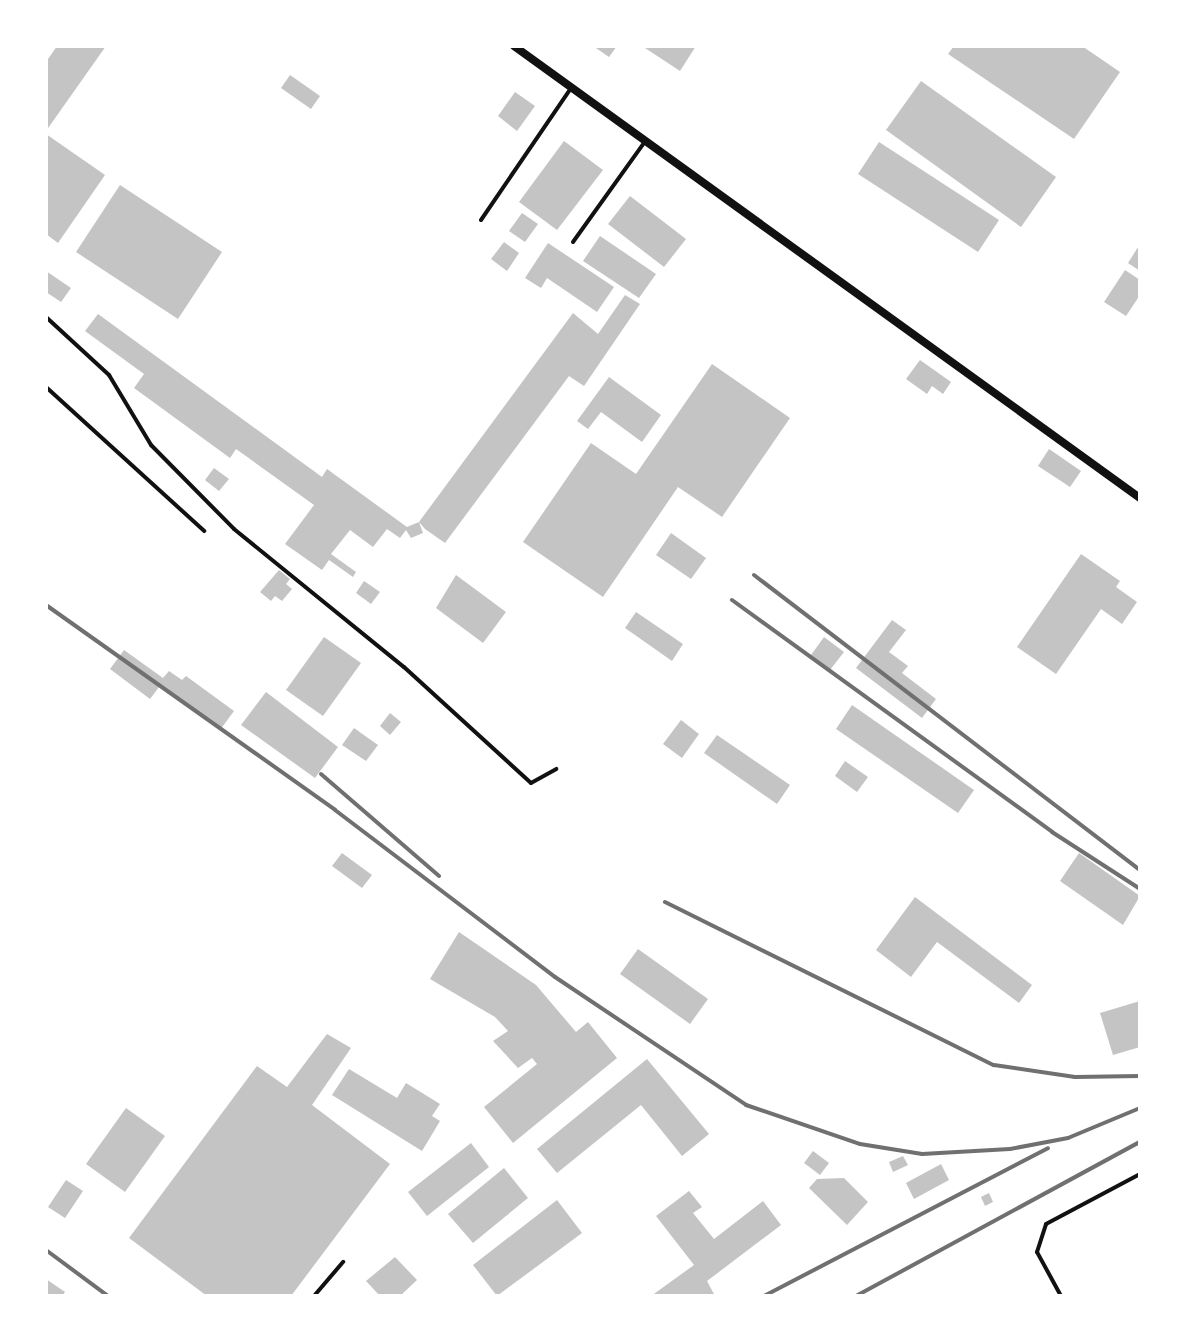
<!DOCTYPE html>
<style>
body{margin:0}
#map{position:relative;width:1186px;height:1342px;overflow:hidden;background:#fff;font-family:"PT Sans Narrow",sans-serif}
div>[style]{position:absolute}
.building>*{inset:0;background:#c4c4c4}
.service>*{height:4px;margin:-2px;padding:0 2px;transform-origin:2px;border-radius:2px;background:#111}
.minor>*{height:8px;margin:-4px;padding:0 4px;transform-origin:4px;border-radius:4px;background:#111}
.rail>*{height:4px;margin:-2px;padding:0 2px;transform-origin:2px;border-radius:2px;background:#707070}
span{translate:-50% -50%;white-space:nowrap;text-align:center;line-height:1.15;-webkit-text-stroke:6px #fff;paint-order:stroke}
.frame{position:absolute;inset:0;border:48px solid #fff;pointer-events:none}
</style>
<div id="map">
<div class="building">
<i style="clip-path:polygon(57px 46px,106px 46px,46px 131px,46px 62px)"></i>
<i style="clip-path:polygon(593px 46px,617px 46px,609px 57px)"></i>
<i style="clip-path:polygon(642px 46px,696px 46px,680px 71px)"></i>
<i style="clip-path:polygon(954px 46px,1082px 46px,1120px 72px,1074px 139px,948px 54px)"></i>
<i style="clip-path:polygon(290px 75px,320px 96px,311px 109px,281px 88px)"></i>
<i style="clip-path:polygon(921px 81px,1056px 177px,1021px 227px,886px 130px)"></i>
<i style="clip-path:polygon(515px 92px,535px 106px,517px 131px,498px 116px)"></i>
<i style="clip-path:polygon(46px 134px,105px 175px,58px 243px,46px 234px)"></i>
<i style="clip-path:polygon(564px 141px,603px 170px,557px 230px,519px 202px)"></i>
<i style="clip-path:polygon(879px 142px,999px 220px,978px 252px,858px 174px)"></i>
<i style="clip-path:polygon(120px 185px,222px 252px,178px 319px,76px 252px)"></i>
<i style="clip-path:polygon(630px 196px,686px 239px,664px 267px,608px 224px)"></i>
<i style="clip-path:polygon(522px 213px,538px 224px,525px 242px,509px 231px)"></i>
<i style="clip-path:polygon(600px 236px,656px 274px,639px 298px,583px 261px)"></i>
<i style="clip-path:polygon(504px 242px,519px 253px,507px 271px,491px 259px)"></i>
<i style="clip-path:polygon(548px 243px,614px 287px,597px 312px,547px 278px,541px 288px,525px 278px)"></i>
<i style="clip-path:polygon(1140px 244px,1140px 271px,1128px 263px)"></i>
<i style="clip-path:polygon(1125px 270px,1140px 280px,1140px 295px,1126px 316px,1104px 302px)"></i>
<i style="clip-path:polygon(46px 271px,71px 288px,61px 302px,46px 292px)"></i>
<i style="clip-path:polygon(625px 295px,640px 304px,584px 386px,569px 376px,445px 543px,425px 529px,419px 522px,573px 313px,598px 334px)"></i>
<i style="clip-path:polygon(98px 314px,322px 477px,327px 469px,407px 527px,419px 522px,423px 533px,411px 538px,406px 530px,400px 538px,387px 529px,373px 547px,350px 530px,331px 554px,356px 572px,353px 577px,329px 560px,322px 570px,285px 544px,314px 505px,236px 449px,230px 458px,134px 388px,144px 374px,85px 331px)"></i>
<i style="clip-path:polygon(920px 360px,951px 382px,943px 394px,932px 386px,927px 394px,906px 379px)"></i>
<i style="clip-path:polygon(712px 364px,790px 418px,722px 517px,678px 487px,603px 597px,523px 542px,591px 443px,636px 474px)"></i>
<i style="clip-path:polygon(609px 377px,661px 415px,642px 442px,601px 412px,588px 429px,577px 421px)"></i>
<i style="clip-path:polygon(1049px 449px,1081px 471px,1070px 487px,1038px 466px)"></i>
<i style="clip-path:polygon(214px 468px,229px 479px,219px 491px,205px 480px)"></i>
<i style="clip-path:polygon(671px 533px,706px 558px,691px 579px,656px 555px)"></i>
<i style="clip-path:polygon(1081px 554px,1120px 581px,1116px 587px,1137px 602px,1122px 624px,1101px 609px,1056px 674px,1017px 647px)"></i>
<i style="clip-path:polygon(279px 570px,290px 579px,286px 584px,292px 589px,282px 601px,275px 596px,271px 601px,260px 592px)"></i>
<i style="clip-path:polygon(456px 575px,506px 612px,483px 643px,436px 608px)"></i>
<i style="clip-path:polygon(364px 581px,380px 592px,371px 604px,356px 593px)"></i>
<i style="clip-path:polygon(636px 612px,683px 644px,672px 661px,625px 628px)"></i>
<i style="clip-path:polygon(892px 620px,906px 630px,889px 652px,908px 666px,902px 673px,936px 699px,922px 718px,856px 668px)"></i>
<i style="clip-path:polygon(324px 637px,361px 663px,323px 716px,286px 690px)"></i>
<i style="clip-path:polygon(824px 637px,844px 652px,830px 670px,811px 655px)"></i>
<i style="clip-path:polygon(124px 650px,163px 678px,169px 671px,182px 680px,186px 676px,234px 711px,220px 730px,159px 687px,150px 699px,110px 669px)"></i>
<i style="clip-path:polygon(266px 692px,338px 747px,315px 778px,241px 725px)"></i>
<i style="clip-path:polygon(852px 705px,974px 790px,958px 813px,836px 729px)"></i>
<i style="clip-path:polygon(390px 713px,401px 722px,390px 735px,380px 726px)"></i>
<i style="clip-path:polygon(681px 720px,699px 734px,682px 758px,663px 744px)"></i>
<i style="clip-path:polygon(354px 728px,378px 745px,366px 761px,342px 745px)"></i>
<i style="clip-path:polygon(717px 735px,790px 785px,777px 804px,704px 753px)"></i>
<i style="clip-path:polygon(845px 761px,868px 777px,857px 792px,835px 776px)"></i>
<i style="clip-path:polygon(342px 853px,372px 875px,362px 888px,332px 866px)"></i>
<i style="clip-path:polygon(1079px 853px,1140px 896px,1123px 925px,1060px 881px)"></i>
<i style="clip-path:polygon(915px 897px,1032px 985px,1019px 1003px,937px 942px,911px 977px,876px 950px)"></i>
<i style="clip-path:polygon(459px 932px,536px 985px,576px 1032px,588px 1022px,617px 1058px,513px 1143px,484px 1107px,537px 1064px,532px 1058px,518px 1068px,493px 1041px,508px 1031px,495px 1017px,430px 979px)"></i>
<i style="clip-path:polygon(638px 949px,708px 999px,690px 1024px,620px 974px)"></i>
<i style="clip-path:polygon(1140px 1001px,1140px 1047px,1113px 1055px,1100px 1013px)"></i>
<i style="clip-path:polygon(327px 1034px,351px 1048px,312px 1105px,390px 1164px,291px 1296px,207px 1296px,129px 1238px,257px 1066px,287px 1087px)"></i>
<i style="clip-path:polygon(647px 1059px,709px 1134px,682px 1156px,641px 1105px,557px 1173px,537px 1149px)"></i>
<i style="clip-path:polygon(349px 1069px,397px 1098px,406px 1083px,440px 1104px,432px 1116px,440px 1121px,422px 1151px,332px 1095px)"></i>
<i style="clip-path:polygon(126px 1108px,165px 1136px,125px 1192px,86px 1164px)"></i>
<i style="clip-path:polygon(471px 1143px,489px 1167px,427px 1216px,408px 1192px)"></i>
<i style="clip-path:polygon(813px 1151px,829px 1163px,820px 1175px,804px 1163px)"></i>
<i style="clip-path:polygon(903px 1156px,908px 1165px,893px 1172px,889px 1162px)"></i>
<i style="clip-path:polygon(941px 1164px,949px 1180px,914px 1199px,906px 1183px)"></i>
<i style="clip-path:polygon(504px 1168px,528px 1198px,473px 1243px,448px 1214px)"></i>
<i style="clip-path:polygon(844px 1178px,868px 1202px,847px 1225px,809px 1188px,817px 1179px)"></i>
<i style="clip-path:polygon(66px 1180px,83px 1191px,65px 1218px,48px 1207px)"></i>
<i style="clip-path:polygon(689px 1191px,702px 1207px,693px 1213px,714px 1239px,763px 1201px,781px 1225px,707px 1281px,715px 1296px,651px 1296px,694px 1265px,656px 1216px)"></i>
<i style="clip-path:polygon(989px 1193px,993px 1202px,985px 1206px,981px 1197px)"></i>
<i style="clip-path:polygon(557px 1200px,582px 1233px,497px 1296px,473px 1265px)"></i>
<i style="clip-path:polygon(395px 1257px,417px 1280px,400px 1296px,380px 1296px,366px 1281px)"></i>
<i style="clip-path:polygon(46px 1279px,65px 1292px,62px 1296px,46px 1296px)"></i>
</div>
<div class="service">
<i style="left:481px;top:220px;width:160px;rotate:-55.7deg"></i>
<i style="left:573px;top:242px;width:122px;rotate:-54.4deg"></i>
<i style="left:46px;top:317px;width:86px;rotate:42.6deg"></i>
<i style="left:109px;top:375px;width:82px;rotate:59deg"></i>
<i style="left:151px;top:445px;width:118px;rotate:45.3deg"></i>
<i style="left:234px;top:529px;width:219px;rotate:39.1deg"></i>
<i style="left:404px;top:667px;width:172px;rotate:42.4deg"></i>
<i style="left:531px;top:783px;width:29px;rotate:-29deg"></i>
<i style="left:46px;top:387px;width:214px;rotate:42.3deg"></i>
<i style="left:314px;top:1296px;width:45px;rotate:-49.5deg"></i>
<i style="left:1061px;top:1296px;width:50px;rotate:-118.6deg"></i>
<i style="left:1037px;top:1252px;width:29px;rotate:-72deg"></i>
<i style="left:1046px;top:1224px;width:106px;rotate:-28deg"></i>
</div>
<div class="minor">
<i style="left:514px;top:46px;width:772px;rotate:35.83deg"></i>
</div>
<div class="rail">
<i style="left:754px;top:575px;width:486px;rotate:37.4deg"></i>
<i style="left:732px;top:600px;width:395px;rotate:35.9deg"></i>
<i style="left:1052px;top:832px;width:105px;rotate:32.9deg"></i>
<i style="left:46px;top:605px;width:354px;rotate:35.3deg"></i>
<i style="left:335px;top:810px;width:276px;rotate:37.2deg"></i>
<i style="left:555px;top:977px;width:230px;rotate:33.8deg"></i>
<i style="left:746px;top:1105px;width:120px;rotate:18.9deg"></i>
<i style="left:860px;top:1144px;width:63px;rotate:9.2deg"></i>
<i style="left:922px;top:1154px;width:88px;rotate:-3.3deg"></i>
<i style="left:1010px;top:1149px;width:59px;rotate:-10.7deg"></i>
<i style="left:1068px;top:1138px;width:78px;rotate:-22.6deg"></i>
<i style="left:321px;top:774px;width:156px;rotate:40.8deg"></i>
<i style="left:665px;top:902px;width:367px;rotate:26.4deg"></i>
<i style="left:994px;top:1065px;width:82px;rotate:8.4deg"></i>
<i style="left:1075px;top:1077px;width:65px;rotate:-0.9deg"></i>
<i style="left:46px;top:1250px;width:77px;rotate:36.6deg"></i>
<i style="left:764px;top:1296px;width:320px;rotate:-27.5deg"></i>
<i style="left:856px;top:1296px;width:323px;rotate:-28.5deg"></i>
</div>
<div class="frame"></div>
</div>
